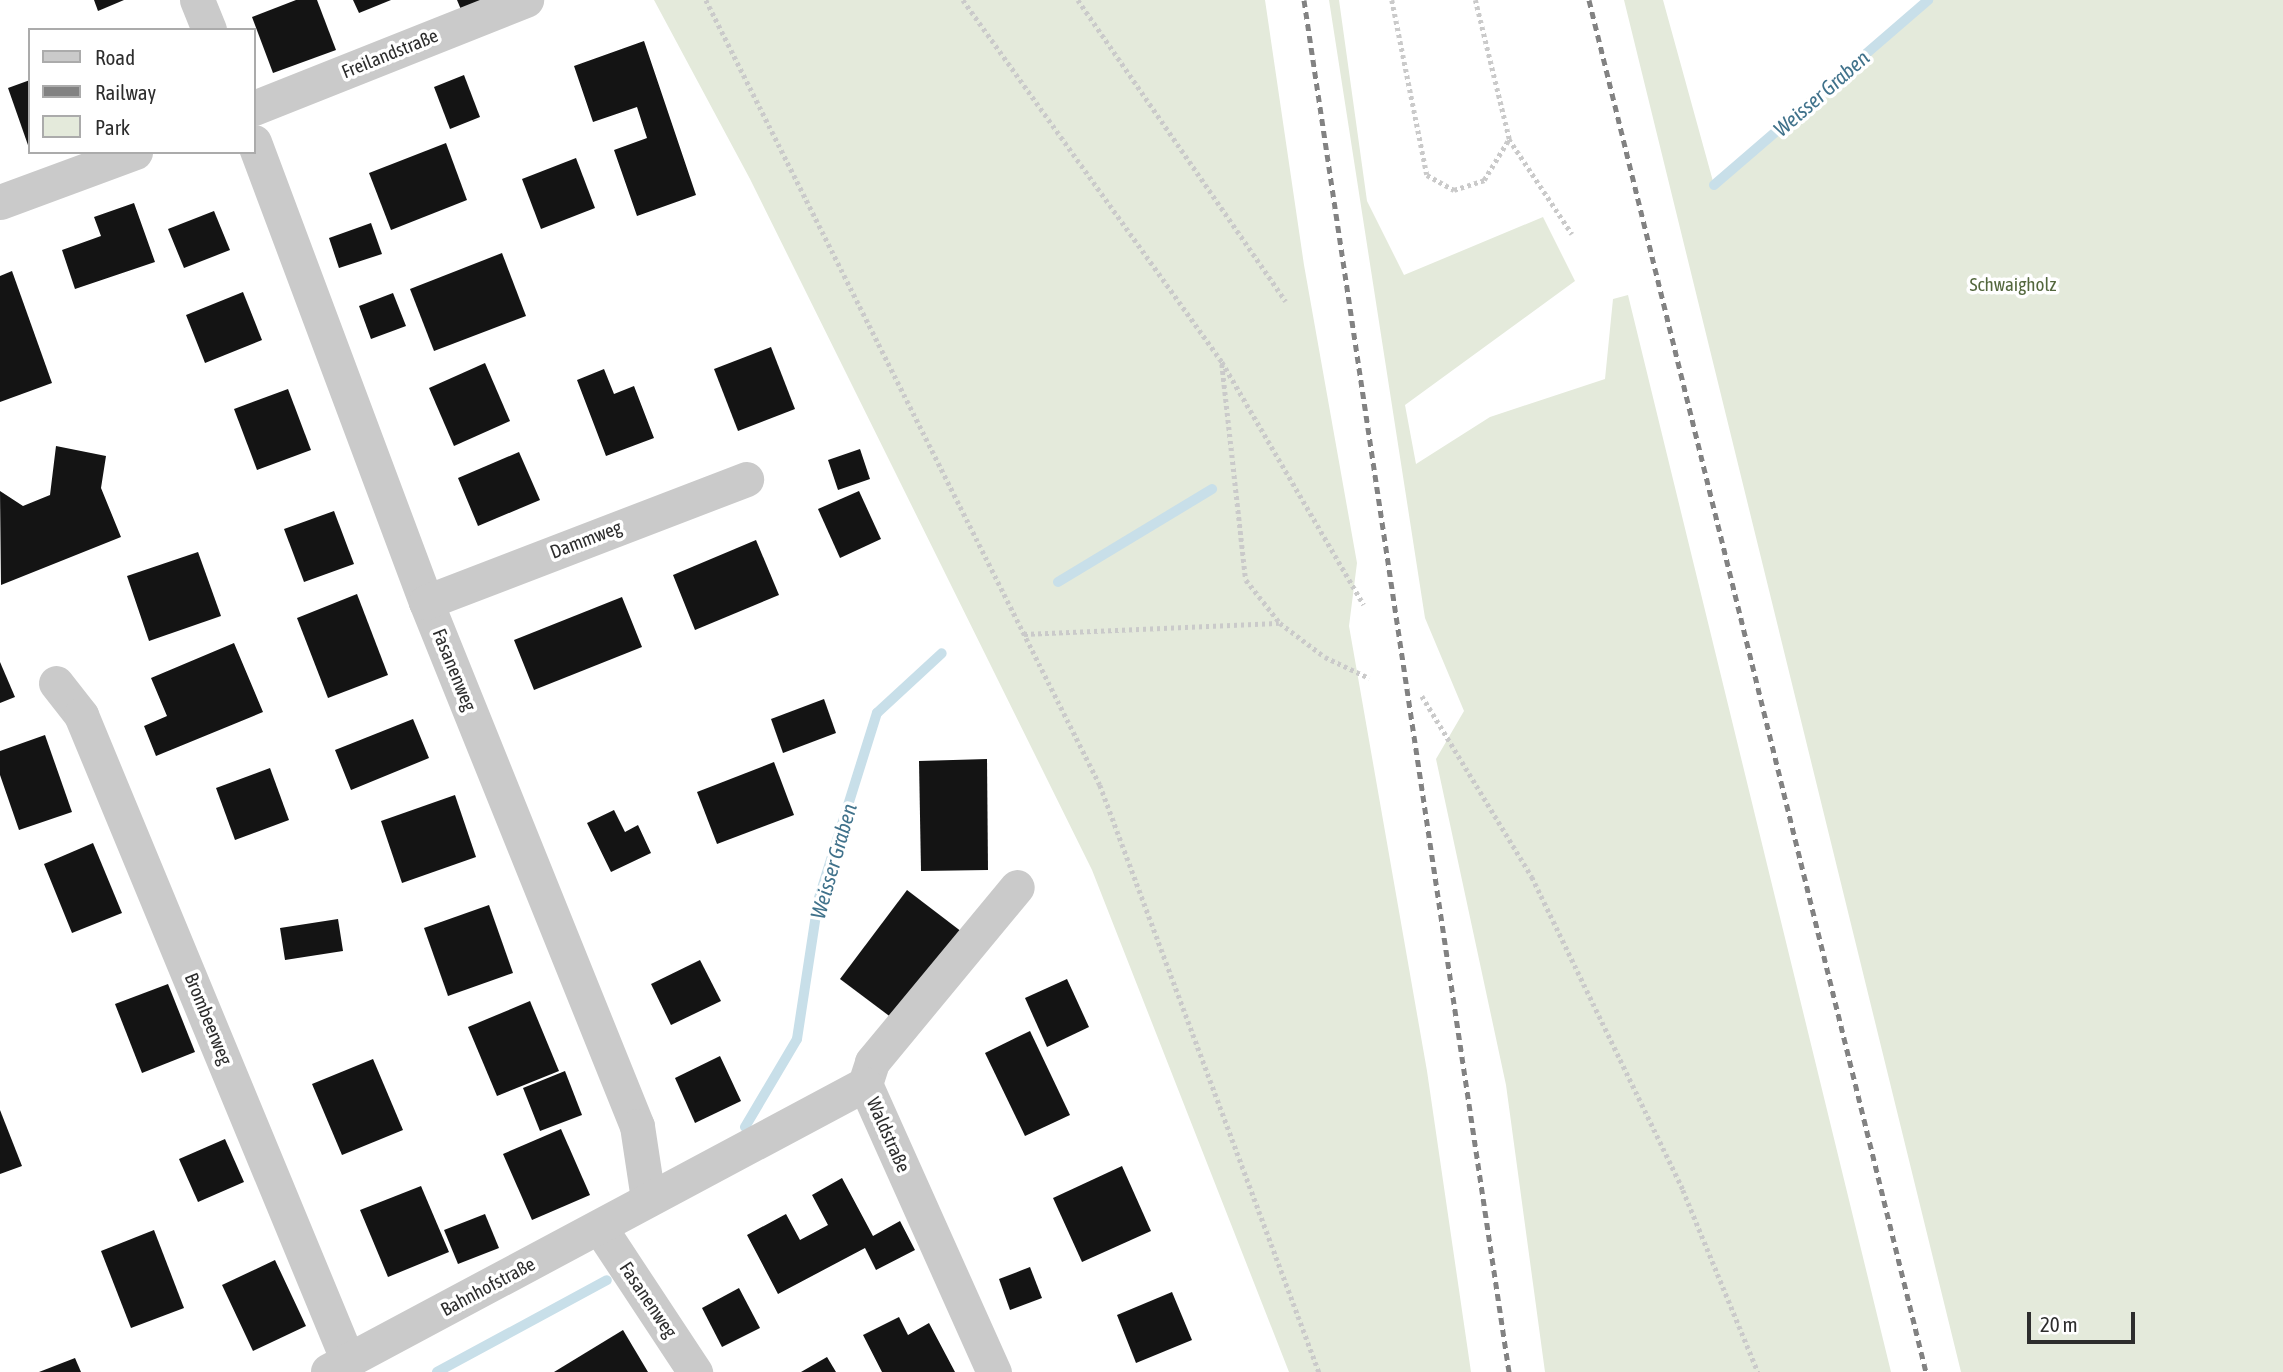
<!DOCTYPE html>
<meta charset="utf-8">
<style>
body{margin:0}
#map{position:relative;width:2283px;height:1372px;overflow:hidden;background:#fff;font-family:"Asap Condensed",sans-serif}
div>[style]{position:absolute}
.green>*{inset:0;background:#e4eadb}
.stream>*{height:10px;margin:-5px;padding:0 5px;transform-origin:5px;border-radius:5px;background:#c8dfe9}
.building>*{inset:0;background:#141414}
.path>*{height:4.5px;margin-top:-2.25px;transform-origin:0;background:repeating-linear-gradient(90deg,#cacaca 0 3.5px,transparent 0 7px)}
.minor>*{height:35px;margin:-17.5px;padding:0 17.5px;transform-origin:17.5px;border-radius:17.5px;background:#cacaca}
.rail>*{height:5px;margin-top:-2.5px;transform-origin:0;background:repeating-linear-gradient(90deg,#828282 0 7px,transparent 0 12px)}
span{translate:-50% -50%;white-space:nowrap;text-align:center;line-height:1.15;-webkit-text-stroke:7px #fff;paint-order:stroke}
.street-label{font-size:19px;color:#2d2d2d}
.park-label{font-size:19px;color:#53673d}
.water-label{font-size:21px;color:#40728b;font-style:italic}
.legend{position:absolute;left:28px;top:28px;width:228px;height:126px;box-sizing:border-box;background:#fff;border:2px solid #ababab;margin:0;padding:9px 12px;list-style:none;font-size:21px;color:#2d2d2d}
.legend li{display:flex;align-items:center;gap:14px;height:35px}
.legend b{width:35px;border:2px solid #ababab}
.scale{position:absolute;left:2027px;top:1312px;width:108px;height:32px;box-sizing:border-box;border:4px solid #2d2d2d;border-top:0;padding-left:9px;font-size:21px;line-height:24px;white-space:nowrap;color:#2d2d2d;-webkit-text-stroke:5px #fff;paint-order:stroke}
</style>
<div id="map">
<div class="green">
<i style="clip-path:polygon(654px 0,1265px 0,1304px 265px,1357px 563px,1349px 626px,1427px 1071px,1471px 1372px,1289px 1372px,1092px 870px,750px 179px)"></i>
<i style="clip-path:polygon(1329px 0,1339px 0,1367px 201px,1404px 275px,1543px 217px,1575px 281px,1405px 405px,1416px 464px,1490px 417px,1605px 379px,1613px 299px,1628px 295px,1891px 1372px,1545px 1372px,1506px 1085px,1436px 759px,1464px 711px,1425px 618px)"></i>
<i style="clip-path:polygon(1624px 0,1663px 0,1714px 185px,1928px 0,2283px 0,2283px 1372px,1961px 1372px)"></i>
</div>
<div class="stream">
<i style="left:1714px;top:185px;width:283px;rotate:-40.8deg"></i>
<i style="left:1058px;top:582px;width:180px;rotate:-31.1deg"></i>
<i style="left:745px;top:1127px;width:102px;rotate:-59.4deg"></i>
<i style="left:797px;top:1039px;width:140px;rotate:-81.3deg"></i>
<i style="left:818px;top:901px;width:197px;rotate:-72.6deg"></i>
<i style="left:877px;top:713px;width:88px;rotate:-42.7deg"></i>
<i style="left:437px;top:1372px;width:193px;rotate:-28.4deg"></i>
</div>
<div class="building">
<i style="clip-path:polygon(94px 0,124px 0,98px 11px)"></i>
<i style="clip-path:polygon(296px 0,317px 0,336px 50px,273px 73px,252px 17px)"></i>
<i style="clip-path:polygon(353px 0,391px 0,359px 13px)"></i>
<i style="clip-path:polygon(457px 0,486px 0,462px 12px)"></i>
<i style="clip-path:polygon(644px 41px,696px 195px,637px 216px,614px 150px,647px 138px,637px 107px,593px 122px,574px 66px)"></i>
<i style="clip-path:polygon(464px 75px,480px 117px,450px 129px,434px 87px)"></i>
<i style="clip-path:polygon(30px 80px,30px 148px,29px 148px,8px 88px)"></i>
<i style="clip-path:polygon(446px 143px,467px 200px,391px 230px,369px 173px)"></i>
<i style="clip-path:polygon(576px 158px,595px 208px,541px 229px,522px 179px)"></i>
<i style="clip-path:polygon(134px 203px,155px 262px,75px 289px,62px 250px,101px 236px,94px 217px)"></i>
<i style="clip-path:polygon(214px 211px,230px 250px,184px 268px,168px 229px)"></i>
<i style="clip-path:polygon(371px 223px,382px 254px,339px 268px,329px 238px)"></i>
<i style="clip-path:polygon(502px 253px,526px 316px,434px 351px,410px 289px)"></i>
<i style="clip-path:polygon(12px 271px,52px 383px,0 402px,0 276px)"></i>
<i style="clip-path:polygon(243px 292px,262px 340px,205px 363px,186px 315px)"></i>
<i style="clip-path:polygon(393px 293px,406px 326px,371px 339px,359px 306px)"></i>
<i style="clip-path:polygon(771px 347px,795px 409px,738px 431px,714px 369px)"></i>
<i style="clip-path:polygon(485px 363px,510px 421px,454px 446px,429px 388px)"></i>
<i style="clip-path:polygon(604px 369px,614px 394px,634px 386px,654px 438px,606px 456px,577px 380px)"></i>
<i style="clip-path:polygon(288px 389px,311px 450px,257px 470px,234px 409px)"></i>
<i style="clip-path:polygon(56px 446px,106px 456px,101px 488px,121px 537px,1px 585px,0 491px,23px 506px,50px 495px)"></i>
<i style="clip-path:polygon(860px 449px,870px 479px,838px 490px,828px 460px)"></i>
<i style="clip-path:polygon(519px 452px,540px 500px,478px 526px,458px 478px)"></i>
<i style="clip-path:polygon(859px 491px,881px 539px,840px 558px,818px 509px)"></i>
<i style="clip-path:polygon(334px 511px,354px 564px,304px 582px,284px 529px)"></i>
<i style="clip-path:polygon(756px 540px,779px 595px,695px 630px,673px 575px)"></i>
<i style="clip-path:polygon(198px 552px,221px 616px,149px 641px,127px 576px)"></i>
<i style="clip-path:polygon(357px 594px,388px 675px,328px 698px,297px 618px)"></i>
<i style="clip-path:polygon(622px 597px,642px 647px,534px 690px,514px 640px)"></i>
<i style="clip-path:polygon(234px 643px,263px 712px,156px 756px,144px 726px,167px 716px,151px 678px)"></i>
<i style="clip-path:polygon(0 662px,15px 697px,0 703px)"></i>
<i style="clip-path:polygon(824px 699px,836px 733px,783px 753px,771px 719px)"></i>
<i style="clip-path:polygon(413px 719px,429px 758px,351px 790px,335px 750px)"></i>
<i style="clip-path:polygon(45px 735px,72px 812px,19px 830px,0 775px,0 751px)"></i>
<i style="clip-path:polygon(987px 759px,988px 870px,921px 871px,919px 761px)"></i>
<i style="clip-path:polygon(774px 762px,794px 815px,717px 844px,697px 792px)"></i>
<i style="clip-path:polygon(270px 768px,289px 820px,235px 840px,216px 788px)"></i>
<i style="clip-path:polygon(455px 795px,476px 857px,402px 883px,381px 821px)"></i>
<i style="clip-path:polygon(614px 810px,625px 832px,638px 825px,651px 853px,611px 872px,587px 823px)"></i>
<i style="clip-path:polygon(93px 843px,122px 913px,72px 933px,44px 864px)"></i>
<i style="clip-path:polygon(907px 890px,962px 932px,896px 1021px,840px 979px)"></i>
<i style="clip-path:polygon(489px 905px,513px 973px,448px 996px,424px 928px)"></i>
<i style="clip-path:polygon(338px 919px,343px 951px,285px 960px,280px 928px)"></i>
<i style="clip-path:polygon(700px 960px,721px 1001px,671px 1025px,651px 984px)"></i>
<i style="clip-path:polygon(1067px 979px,1089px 1027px,1047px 1047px,1025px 998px)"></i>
<i style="clip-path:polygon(168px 984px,195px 1052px,142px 1073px,115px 1004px)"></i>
<i style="clip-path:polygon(530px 1001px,559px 1071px,497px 1096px,468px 1027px)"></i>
<i style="clip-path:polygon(1030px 1031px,1070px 1115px,1025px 1136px,985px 1053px)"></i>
<i style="clip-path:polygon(720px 1056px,741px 1101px,695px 1123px,675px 1078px)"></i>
<i style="clip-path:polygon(373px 1059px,403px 1130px,342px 1155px,312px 1084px)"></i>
<i style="clip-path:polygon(565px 1071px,582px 1115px,540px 1131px,523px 1088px)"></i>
<i style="clip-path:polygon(0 1110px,22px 1166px,0 1174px)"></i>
<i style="clip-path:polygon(561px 1129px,590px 1195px,532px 1220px,503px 1154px)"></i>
<i style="clip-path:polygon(225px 1139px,244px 1182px,198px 1202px,179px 1159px)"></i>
<i style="clip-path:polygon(1122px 1166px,1151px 1231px,1082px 1262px,1053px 1198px)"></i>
<i style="clip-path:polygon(842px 1178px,873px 1236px,900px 1221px,915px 1250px,876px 1270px,865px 1248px,778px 1294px,747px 1235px,786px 1214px,800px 1240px,828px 1225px,812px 1195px)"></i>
<i style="clip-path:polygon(421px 1186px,449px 1252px,388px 1277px,360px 1210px)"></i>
<i style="clip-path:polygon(485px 1214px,499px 1248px,458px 1264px,444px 1230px)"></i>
<i style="clip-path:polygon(154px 1230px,184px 1308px,131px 1328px,101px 1251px)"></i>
<i style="clip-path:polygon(275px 1260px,306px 1326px,253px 1351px,222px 1285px)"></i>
<i style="clip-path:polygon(1030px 1267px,1042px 1298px,1010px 1310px,999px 1279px)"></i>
<i style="clip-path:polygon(739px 1288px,760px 1328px,722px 1347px,702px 1308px)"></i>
<i style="clip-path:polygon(1172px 1292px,1192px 1340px,1136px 1363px,1117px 1315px)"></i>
<i style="clip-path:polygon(899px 1317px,908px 1335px,929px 1323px,955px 1372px,882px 1372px,863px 1335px)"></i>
<i style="clip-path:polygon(623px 1330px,648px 1372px,554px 1372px)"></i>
<i style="clip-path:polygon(827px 1357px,836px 1372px,801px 1372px)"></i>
<i style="clip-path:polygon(75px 1358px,81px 1372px,39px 1372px)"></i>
</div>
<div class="path">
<i style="left:706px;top:0;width:878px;rotate:63.35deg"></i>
<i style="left:1100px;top:785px;width:627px;rotate:69.54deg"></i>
<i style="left:963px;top:0;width:445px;rotate:54.4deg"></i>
<i style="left:1222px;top:362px;width:281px;rotate:59.7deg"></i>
<i style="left:1078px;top:0;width:366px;rotate:55.4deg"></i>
<i style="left:1392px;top:0;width:178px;rotate:78.7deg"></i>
<i style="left:1427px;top:175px;width:31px;rotate:29deg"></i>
<i style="left:1454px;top:190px;width:32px;rotate:-18deg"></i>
<i style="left:1484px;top:180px;width:48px;rotate:-58.6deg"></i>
<i style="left:1509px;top:139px;width:143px;rotate:-103.7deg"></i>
<i style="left:1509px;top:139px;width:114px;rotate:56.4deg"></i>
<i style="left:1222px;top:364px;width:217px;rotate:83.7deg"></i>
<i style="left:1246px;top:580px;width:55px;rotate:51.7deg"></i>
<i style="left:1280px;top:623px;width:56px;rotate:37.1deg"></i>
<i style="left:1325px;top:657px;width:49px;rotate:25.5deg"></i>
<i style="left:1024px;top:634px;width:255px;rotate:-2.5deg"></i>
<i style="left:1422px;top:696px;width:212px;rotate:58.7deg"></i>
<i style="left:1532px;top:877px;width:348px;rotate:64.2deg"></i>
<i style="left:1683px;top:1190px;width:197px;rotate:67.6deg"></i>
</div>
<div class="minor">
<i style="left:197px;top:0;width:32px;rotate:68deg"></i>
<i style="left:254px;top:108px;width:293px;rotate:-21.7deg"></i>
<i style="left:254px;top:142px;width:491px;rotate:69.5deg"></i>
<i style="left:426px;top:602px;width:565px;rotate:68.07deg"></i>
<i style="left:637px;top:1126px;width:74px;rotate:81.4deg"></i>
<i style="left:0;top:202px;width:144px;rotate:-20.3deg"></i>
<i style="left:426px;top:602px;width:343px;rotate:-21deg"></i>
<i style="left:56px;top:683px;width:41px;rotate:52deg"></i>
<i style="left:81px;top:715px;width:699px;rotate:67.54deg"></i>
<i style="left:865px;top:1084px;width:316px;rotate:65.9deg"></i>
<i style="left:865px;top:1084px;width:23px;rotate:-72deg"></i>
<i style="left:872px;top:1062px;width:227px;rotate:-50.4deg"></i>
<i style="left:600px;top:1228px;width:173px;rotate:56.6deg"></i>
<i style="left:328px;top:1371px;width:609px;rotate:-28.12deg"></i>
</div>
<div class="rail">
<i style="left:1304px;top:0;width:1387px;rotate:81.5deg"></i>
<i style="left:1589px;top:0;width:1413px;rotate:76.2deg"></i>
</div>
<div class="street-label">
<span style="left:390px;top:54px;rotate:-22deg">Freilandstraße</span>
<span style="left:586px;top:540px;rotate:-21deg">Dammweg</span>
<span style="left:454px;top:670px;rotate:68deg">Fasanenweg</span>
<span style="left:208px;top:1019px;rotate:68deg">Brombeerweg</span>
<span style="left:888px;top:1135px;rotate:66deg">Waldstraße</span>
<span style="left:488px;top:1287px;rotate:-28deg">Bahnhofstraße</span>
<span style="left:648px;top:1300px;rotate:56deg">Fasanenweg</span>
</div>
<div class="park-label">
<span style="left:2013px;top:285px">Schwaigholz</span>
</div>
<div class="water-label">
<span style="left:1821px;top:93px;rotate:-41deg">Weisser Graben</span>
<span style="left:833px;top:861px;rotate:-74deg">Weisser Graben</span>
</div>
<ul class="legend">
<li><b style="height:9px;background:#cacaca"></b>Road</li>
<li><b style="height:9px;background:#828282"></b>Railway</li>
<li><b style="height:19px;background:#e4eadb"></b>Park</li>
</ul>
<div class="scale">20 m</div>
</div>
